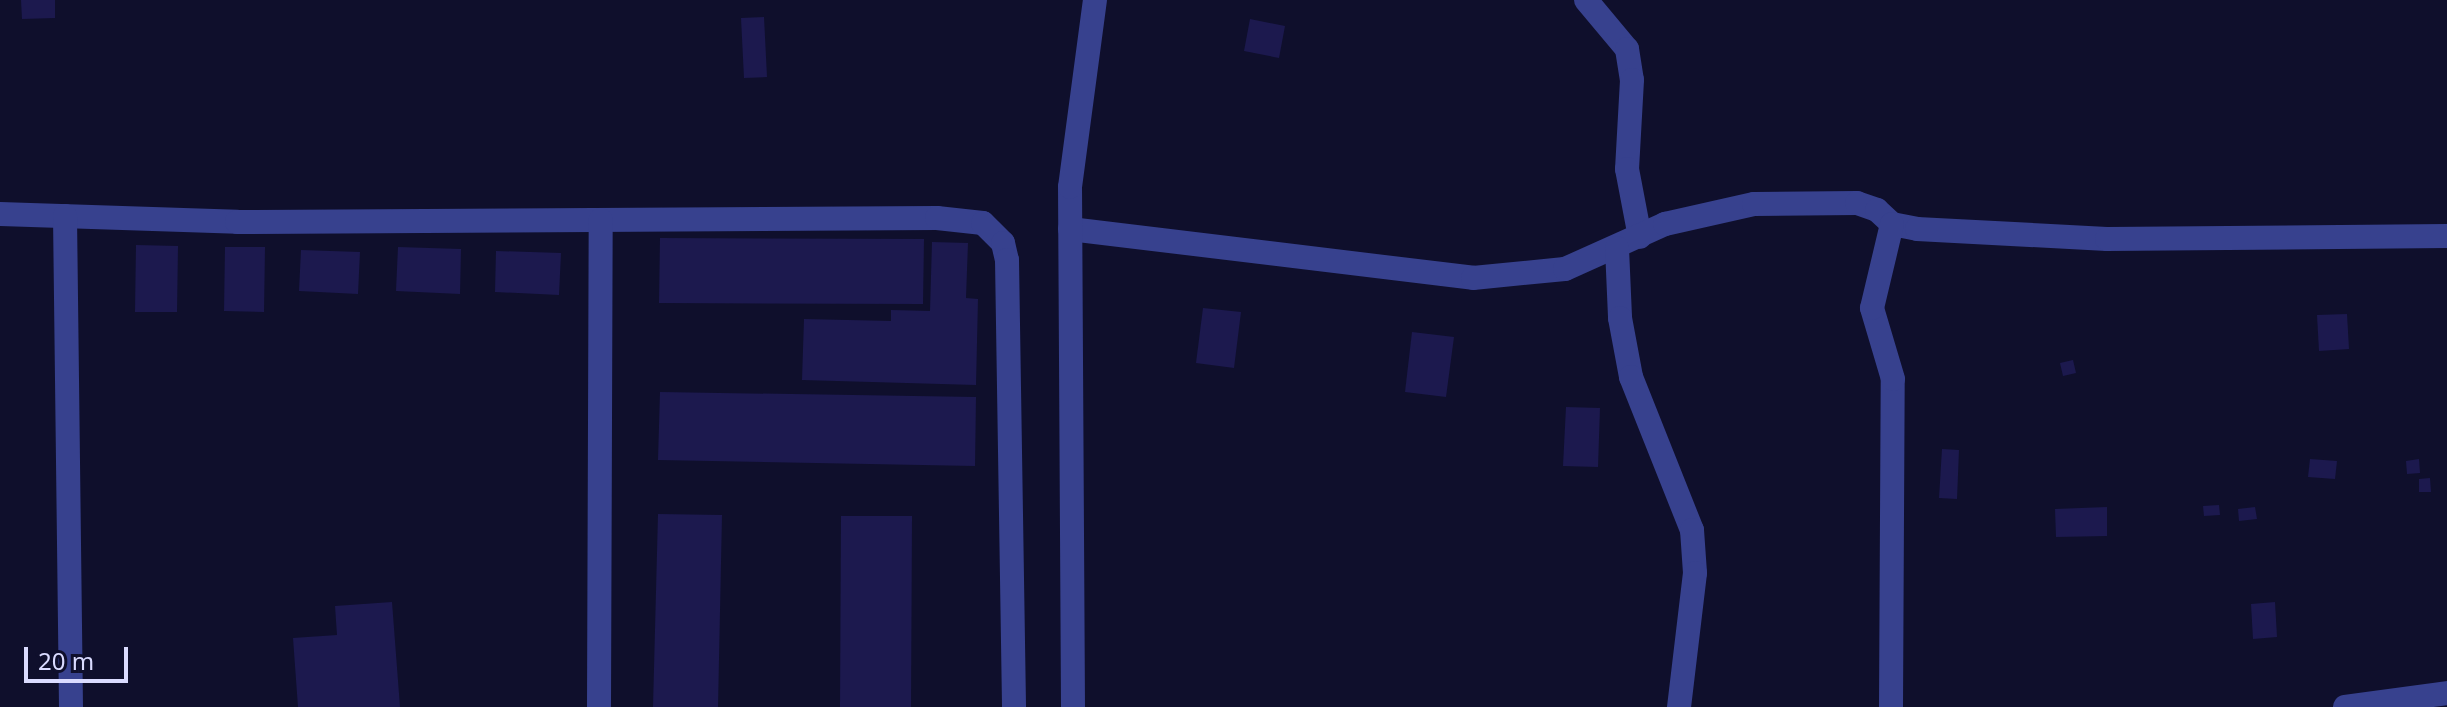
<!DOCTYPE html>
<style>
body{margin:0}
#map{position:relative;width:2447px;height:707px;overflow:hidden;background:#0f0f2c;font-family:"Noto Sans",sans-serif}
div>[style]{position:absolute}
.building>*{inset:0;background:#1c194e}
.minor>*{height:24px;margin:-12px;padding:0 12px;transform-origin:12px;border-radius:12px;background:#37418e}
span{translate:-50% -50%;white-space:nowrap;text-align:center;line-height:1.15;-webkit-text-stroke:6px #0f0f2c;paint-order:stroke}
.scale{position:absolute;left:24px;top:647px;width:104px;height:36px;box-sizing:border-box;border:4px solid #dadbff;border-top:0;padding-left:10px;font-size:24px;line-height:28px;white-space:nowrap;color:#dadbff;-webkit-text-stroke:6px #0f0f2c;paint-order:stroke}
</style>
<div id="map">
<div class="building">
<i style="clip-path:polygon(21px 0,55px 0,55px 18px,22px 19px)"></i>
<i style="clip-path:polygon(764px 17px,767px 77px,744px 78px,741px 18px)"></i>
<i style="clip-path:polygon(1250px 19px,1285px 26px,1279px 58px,1244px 51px)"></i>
<i style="clip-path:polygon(660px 238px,924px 239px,923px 304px,659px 303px)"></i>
<i style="clip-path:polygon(932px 242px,968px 243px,966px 298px,978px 299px,976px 385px,802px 380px,804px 319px,891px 321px,891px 310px,930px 311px)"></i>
<i style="clip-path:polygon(136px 245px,178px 246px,177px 312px,135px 312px)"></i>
<i style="clip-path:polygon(225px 247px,265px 247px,264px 312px,224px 311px)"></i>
<i style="clip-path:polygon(398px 247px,461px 249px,460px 294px,396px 291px)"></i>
<i style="clip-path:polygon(301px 250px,360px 252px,358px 294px,299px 291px)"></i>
<i style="clip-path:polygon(496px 251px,561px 253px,559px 295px,495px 292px)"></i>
<i style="clip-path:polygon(1203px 308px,1241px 312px,1234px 368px,1196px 363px)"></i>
<i style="clip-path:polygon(2347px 314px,2349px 349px,2319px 351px,2317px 315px)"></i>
<i style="clip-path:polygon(1412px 332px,1454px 337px,1446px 397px,1405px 392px)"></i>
<i style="clip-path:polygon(2073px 360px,2076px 373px,2063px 376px,2060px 363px)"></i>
<i style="clip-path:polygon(660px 392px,976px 397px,975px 466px,658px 460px)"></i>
<i style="clip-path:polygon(1566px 407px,1600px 408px,1598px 467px,1563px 466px)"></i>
<i style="clip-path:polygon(1942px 449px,1959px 450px,1957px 499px,1939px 498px)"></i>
<i style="clip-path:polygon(2310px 459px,2337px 461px,2335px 479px,2308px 477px)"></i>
<i style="clip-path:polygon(2419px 459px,2420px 473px,2407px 474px,2406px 461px)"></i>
<i style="clip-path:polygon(2430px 478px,2431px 492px,2419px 492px,2419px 479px)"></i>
<i style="clip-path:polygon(2219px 505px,2220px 515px,2204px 516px,2203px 506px)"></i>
<i style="clip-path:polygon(2107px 507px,2107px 536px,2056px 537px,2055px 509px)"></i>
<i style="clip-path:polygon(2255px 507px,2257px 519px,2239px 521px,2238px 509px)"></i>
<i style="clip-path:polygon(658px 514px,722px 515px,718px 707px,653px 707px)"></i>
<i style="clip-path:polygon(841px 516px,912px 516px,911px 707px,840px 707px)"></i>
<i style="clip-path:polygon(392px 602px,400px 707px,298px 707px,293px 638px,337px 635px,335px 606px)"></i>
<i style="clip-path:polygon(2275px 602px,2277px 637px,2253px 639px,2251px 604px)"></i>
</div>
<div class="minor">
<i style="left:1586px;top:0;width:64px;rotate:50.1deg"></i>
<i style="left:1627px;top:49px;width:31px;rotate:81deg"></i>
<i style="left:1632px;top:80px;width:89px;rotate:93.2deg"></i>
<i style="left:1627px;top:169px;width:69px;rotate:79.2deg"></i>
<i style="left:0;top:214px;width:237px;rotate:1.9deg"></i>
<i style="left:237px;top:222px;width:700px;rotate:-0.33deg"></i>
<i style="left:937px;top:218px;width:46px;rotate:6.2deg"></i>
<i style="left:983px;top:223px;width:28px;rotate:45deg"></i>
<i style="left:1003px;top:243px;width:17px;rotate:77deg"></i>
<i style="left:1007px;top:260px;width:447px;rotate:89.1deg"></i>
<i style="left:65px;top:216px;width:491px;rotate:89.3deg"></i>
<i style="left:1070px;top:229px;width:406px;rotate:6.9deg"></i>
<i style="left:1473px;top:278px;width:92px;rotate:-5.6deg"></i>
<i style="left:1565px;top:269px;width:110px;rotate:-24.2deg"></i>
<i style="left:1665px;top:224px;width:91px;rotate:-12.7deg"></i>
<i style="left:1754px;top:204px;width:103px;rotate:-0.6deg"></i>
<i style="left:1857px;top:203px;width:21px;rotate:19deg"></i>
<i style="left:1877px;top:210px;width:21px;rotate:43deg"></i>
<i style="left:1892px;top:224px;width:25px;rotate:11deg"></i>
<i style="left:1917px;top:229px;width:190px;rotate:3deg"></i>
<i style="left:2107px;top:239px;width:340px;rotate:-0.5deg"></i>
<i style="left:1617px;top:248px;width:70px;rotate:87.5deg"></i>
<i style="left:1620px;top:318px;width:60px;rotate:79.4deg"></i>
<i style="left:1631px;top:377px;width:165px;rotate:68.3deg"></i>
<i style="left:1692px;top:530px;width:43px;rotate:86deg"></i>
<i style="left:1695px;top:573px;width:135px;rotate:96.8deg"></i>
<i style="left:599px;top:707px;width:487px;rotate:-89.8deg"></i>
<i style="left:1073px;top:707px;width:520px;rotate:-90.33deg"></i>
<i style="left:1070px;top:187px;width:189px;rotate:-82.4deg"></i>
<i style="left:1891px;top:707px;width:328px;rotate:-89.7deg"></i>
<i style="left:1893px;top:379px;width:74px;rotate:-106.5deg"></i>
<i style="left:1872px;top:308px;width:86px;rotate:-76.6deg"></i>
<i style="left:2345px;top:707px;width:103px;rotate:-7.8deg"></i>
</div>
<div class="scale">20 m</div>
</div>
